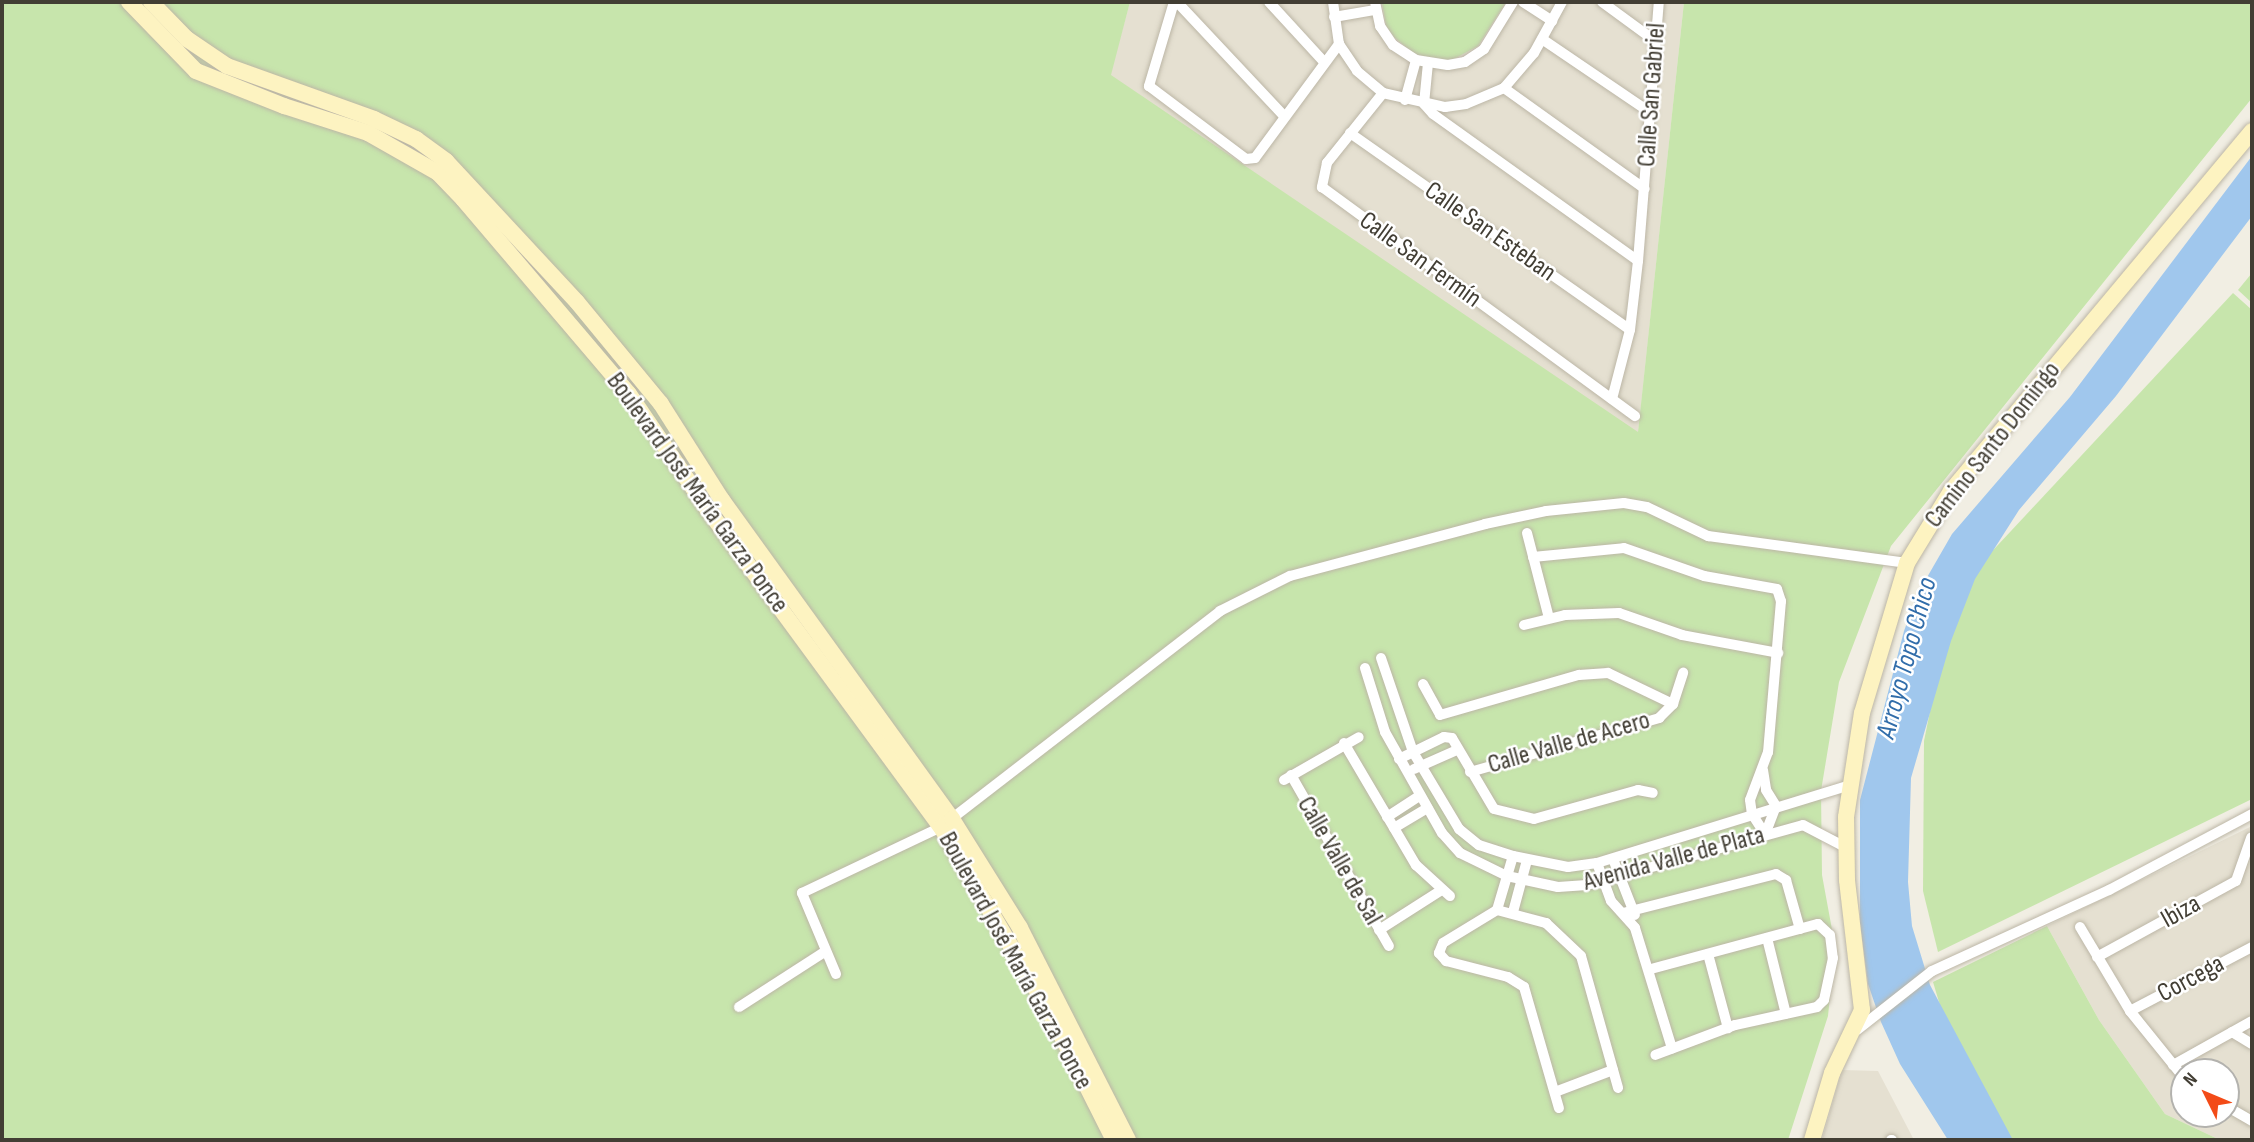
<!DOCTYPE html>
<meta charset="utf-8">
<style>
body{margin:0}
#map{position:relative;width:2254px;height:1142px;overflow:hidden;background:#f1eee3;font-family:"Sofia Sans Condensed",sans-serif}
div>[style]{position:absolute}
.residential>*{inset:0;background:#e5e0d1}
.green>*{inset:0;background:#c7e5ac}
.water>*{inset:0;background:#a0c7ed}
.roads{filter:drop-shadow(0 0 2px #bcb6a6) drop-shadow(0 0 2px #bcb6a6)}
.street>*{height:10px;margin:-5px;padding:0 5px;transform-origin:5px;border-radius:5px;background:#fff}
.secondary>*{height:16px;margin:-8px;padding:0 8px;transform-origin:8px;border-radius:8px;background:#fdf3c1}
span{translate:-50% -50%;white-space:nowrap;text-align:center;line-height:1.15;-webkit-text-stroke:5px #fff;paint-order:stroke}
.street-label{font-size:26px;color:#423e34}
.water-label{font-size:28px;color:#316daa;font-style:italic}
.frame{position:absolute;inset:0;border:4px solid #423e34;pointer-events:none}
.north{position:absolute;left:2170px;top:1058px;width:70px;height:70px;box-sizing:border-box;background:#fff;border:2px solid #b3b2ae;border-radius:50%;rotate:313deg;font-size:19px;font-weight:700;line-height:28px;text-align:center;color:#423e34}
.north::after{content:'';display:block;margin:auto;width:24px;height:32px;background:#f34b18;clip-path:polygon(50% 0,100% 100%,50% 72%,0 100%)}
</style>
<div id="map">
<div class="residential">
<i style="clip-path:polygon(1130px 2px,1684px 2px,1638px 433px,1110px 75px)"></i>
<i style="clip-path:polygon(evenodd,2252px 826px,2252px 1140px,2220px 1140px,2165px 1114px,2099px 1020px,2047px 926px,2252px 826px,2184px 1072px,2226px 1072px,2226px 1114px,2184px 1114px,2184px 1072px)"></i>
<i style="clip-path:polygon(1842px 1070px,1878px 1071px,1914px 1140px,1822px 1140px)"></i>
</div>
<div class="green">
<i style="clip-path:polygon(2px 2px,1130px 2px,1111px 75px,1638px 432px,1684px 2px,2252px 2px,2252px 98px,1891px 546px,1839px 682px,1821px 791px,1822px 875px,1835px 946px,1828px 1016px,1788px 1140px,2px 1140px)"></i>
<i style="clip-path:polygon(1382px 2px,1506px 2px,1478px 46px,1452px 60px,1438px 60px,1414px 54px,1394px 37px,1386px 26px)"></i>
<i style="clip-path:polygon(2252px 273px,2252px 303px,2238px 290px)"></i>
<i style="clip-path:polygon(2233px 293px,2252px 310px,2252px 799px,1938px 952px,1923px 891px,1924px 741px,1944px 642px,1969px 576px)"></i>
<i style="clip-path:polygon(2047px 926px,2099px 1020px,2165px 1114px,2220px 1140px,2009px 1140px,1954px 1052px,1933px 982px)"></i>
</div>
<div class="water">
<i style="clip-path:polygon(2252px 156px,2252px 216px,2116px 396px,2019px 510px,1975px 579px,1951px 641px,1911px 778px,1908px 882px,1912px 926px,1930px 985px,2013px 1140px,1948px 1140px,1900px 1064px,1881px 1022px,1868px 984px,1860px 923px,1860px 800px,1904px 631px,1918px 593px,1952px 534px,2070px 397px)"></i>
</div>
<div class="roads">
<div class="street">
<i style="left:1174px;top:2px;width:88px;rotate:106.6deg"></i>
<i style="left:1149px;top:86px;width:121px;rotate:37deg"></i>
<i style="left:1246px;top:159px;width:9px;rotate:-6deg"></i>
<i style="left:1255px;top:158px;width:142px;rotate:-53.6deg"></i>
<i style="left:1177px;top:2px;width:156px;rotate:46.8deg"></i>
<i style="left:1269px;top:2px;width:81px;rotate:47.5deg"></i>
<i style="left:1333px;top:2px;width:42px;rotate:81.9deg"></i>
<i style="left:1339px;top:44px;width:32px;rotate:56deg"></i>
<i style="left:1357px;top:71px;width:34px;rotate:40deg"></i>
<i style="left:1383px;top:93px;width:64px;rotate:12.7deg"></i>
<i style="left:1445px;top:107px;width:21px;rotate:-8deg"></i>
<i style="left:1466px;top:104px;width:41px;rotate:-22.8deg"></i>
<i style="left:1504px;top:88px;width:46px;rotate:-49.4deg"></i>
<i style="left:1534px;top:53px;width:58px;rotate:-61.2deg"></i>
<i style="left:1375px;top:2px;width:25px;rotate:78deg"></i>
<i style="left:1380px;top:26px;width:23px;rotate:56deg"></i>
<i style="left:1393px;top:45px;width:27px;rotate:33deg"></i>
<i style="left:1416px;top:60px;width:32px;rotate:9deg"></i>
<i style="left:1448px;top:65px;width:17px;rotate:-10deg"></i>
<i style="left:1465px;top:62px;width:23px;rotate:-34deg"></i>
<i style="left:1484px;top:49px;width:55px;rotate:-58.3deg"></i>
<i style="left:1523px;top:2px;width:35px;rotate:33deg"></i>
<i style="left:1602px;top:2px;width:66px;rotate:36.3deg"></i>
<i style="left:1334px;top:17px;width:42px;rotate:-9.7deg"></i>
<i style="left:1542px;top:39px;width:132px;rotate:34.2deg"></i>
<i style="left:1428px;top:63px;width:41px;rotate:95.6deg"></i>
<i style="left:1424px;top:104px;width:13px;rotate:48deg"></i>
<i style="left:1433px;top:114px;width:252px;rotate:35.6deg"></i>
<i style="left:1504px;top:88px;width:173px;rotate:35.6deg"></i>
<i style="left:1383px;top:93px;width:90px;rotate:128.7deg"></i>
<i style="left:1327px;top:163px;width:25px;rotate:102deg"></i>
<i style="left:1322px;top:187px;width:388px;rotate:36.2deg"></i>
<i style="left:1405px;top:100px;width:41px;rotate:-74.6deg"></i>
<i style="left:1350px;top:133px;width:342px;rotate:35.1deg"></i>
<i style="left:1612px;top:399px;width:71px;rotate:-75.4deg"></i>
<i style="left:1630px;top:330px;width:69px;rotate:-83.4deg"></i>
<i style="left:1638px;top:261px;width:260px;rotate:-85.4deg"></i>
<i style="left:1527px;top:533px;width:88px;rotate:75.5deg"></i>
<i style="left:1533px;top:557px;width:91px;rotate:-5.6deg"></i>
<i style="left:1624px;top:548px;width:85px;rotate:19.3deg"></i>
<i style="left:1704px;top:576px;width:74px;rotate:10.1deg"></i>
<i style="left:1777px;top:589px;width:13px;rotate:72deg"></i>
<i style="left:1781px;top:601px;width:152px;rotate:94.9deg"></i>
<i style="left:1768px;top:752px;width:51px;rotate:110.6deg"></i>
<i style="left:1750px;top:800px;width:14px;rotate:82deg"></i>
<i style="left:1752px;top:814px;width:24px;rotate:57deg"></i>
<i style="left:1524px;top:625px;width:42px;rotate:-13.7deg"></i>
<i style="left:1565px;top:615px;width:54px;rotate:-2.1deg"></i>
<i style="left:1619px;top:613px;width:67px;rotate:19.2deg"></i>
<i style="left:1682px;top:635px;width:98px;rotate:10.6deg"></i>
<i style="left:1381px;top:658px;width:99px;rotate:71.2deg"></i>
<i style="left:1413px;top:752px;width:90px;rotate:59.1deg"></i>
<i style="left:1459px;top:829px;width:26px;rotate:39deg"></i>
<i style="left:1479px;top:845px;width:36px;rotate:18deg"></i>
<i style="left:1513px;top:856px;width:56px;rotate:11.3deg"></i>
<i style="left:1568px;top:867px;width:29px;rotate:-8deg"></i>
<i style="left:1597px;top:863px;width:265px;rotate:-17.1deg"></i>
<i style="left:1365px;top:668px;width:67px;rotate:72.6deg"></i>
<i style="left:1385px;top:732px;width:116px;rotate:60.6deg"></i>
<i style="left:1442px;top:833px;width:27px;rotate:48deg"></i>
<i style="left:1460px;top:853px;width:52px;rotate:26.1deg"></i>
<i style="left:1507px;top:876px;width:52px;rotate:12.2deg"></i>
<i style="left:1558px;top:887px;width:29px;rotate:-4deg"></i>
<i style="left:1587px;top:885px;width:224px;rotate:-15.5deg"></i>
<i style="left:1803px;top:825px;width:47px;rotate:27.6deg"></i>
<i style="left:1423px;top:684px;width:35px;rotate:61deg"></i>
<i style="left:1440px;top:715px;width:145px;rotate:-16.1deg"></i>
<i style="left:1579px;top:675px;width:29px;rotate:-4deg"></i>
<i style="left:1608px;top:673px;width:72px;rotate:25.5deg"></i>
<i style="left:1344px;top:743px;width:142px;rotate:59.5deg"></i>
<i style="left:1416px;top:865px;width:46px;rotate:42.4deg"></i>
<i style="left:1399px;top:759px;width:50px;rotate:-26.1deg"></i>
<i style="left:1444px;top:737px;width:8px;rotate:7deg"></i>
<i style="left:1452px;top:738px;width:82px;rotate:59.4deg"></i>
<i style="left:1494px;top:809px;width:41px;rotate:14deg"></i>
<i style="left:1534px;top:819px;width:108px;rotate:-15.6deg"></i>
<i style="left:1638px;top:790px;width:15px;rotate:11deg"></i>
<i style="left:1414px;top:769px;width:47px;rotate:-23.8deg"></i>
<i style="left:1763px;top:770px;width:20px;rotate:81deg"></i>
<i style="left:1766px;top:790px;width:19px;rotate:58deg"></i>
<i style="left:1776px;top:806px;width:30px;rotate:111deg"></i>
<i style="left:1470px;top:772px;width:197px;rotate:-15.9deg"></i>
<i style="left:1659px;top:718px;width:20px;rotate:-45deg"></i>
<i style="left:1673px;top:704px;width:33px;rotate:-72deg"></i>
<i style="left:1291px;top:775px;width:197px;rotate:60.2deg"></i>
<i style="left:1284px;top:780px;width:86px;rotate:-29.8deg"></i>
<i style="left:1387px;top:817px;width:38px;rotate:-33deg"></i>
<i style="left:1394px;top:828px;width:39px;rotate:-31deg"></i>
<i style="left:1513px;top:856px;width:56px;rotate:106.5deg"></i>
<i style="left:1497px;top:910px;width:63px;rotate:148.6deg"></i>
<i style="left:1443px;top:943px;width:11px;rotate:112deg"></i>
<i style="left:1439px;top:953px;width:11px;rotate:49deg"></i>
<i style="left:1446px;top:961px;width:64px;rotate:14.5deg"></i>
<i style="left:1508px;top:977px;width:19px;rotate:32deg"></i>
<i style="left:1524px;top:987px;width:126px;rotate:73.9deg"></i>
<i style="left:1613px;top:859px;width:60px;rotate:68.6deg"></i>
<i style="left:1597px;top:863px;width:40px;rotate:69.8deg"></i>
<i style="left:1611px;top:901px;width:36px;rotate:48deg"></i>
<i style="left:1635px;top:928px;width:126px;rotate:72.9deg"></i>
<i style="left:1497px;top:910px;width:51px;rotate:14.9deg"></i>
<i style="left:1546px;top:923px;width:48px;rotate:43.3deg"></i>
<i style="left:1581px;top:956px;width:137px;rotate:74.3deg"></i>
<i style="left:1513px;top:912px;width:54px;rotate:-74.9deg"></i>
<i style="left:1623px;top:913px;width:158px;rotate:-14.3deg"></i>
<i style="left:1776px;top:874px;width:12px;rotate:31deg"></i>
<i style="left:1786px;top:880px;width:51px;rotate:74.1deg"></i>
<i style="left:2080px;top:927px;width:98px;rotate:59.2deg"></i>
<i style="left:2130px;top:1011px;width:86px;rotate:51.1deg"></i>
<i style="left:1379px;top:930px;width:72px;rotate:-32.6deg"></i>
<i style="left:1767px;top:938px;width:78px;rotate:76deg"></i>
<i style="left:1708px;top:954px;width:77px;rotate:74.9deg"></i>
<i style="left:2097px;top:957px;width:158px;rotate:-28.7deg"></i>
<i style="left:2236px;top:881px;width:46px;rotate:-70.8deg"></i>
<i style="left:1651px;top:969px;width:173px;rotate:-15.1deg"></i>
<i style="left:1818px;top:924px;width:16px;rotate:43deg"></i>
<i style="left:1830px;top:935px;width:23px;rotate:83deg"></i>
<i style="left:1833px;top:958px;width:43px;rotate:102.1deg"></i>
<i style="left:1824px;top:1000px;width:10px;rotate:135deg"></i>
<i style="left:1817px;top:1007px;width:84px;rotate:167.6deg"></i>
<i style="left:1735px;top:1025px;width:85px;rotate:159.4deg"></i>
<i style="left:836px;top:974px;width:88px;rotate:-112.8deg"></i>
<i style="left:802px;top:893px;width:154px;rotate:-25.4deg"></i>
<i style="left:941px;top:827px;width:353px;rotate:-37.7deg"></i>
<i style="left:1220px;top:611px;width:78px;rotate:-26.6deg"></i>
<i style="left:1290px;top:576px;width:202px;rotate:-14.9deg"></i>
<i style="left:1485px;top:524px;width:62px;rotate:-12deg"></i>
<i style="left:1546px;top:511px;width:78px;rotate:-5.9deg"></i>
<i style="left:1624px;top:503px;width:23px;rotate:10deg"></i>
<i style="left:1647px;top:507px;width:68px;rotate:25.4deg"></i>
<i style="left:1708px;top:536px;width:201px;rotate:7.7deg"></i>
<i style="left:739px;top:1007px;width:103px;rotate:-32.8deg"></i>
<i style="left:2130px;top:1011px;width:138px;rotate:-27.7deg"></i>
<i style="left:1857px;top:1030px;width:95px;rotate:-38.2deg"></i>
<i style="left:1932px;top:971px;width:195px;rotate:-24.6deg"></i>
<i style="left:2109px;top:890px;width:162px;rotate:-28deg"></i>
<i style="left:2232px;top:1032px;width:23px;rotate:31deg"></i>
<i style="left:2173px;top:1065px;width:90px;rotate:-29.1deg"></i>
<i style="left:1555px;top:1092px;width:62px;rotate:-20.8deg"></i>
<i style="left:2226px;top:1106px;width:30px;rotate:30deg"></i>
<i style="left:1891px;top:1140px;width:1px"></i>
</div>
<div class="secondary">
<i style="left:129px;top:2px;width:96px;rotate:45.8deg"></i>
<i style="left:196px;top:71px;width:95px;rotate:21.7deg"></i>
<i style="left:284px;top:106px;width:88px;rotate:17.8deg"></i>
<i style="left:368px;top:133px;width:81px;rotate:29.7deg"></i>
<i style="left:438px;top:173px;width:36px;rotate:46deg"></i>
<i style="left:463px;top:199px;width:256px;rotate:49.6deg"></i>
<i style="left:629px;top:394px;width:140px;rotate:55.7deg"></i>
<i style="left:708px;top:510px;width:393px;rotate:53.7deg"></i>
<i style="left:941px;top:827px;width:213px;rotate:59.6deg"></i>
<i style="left:1049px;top:1011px;width:144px;rotate:63.3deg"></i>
<i style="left:151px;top:2px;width:52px;rotate:45.8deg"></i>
<i style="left:187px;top:39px;width:48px;rotate:34deg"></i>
<i style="left:227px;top:66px;width:156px;rotate:19.8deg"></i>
<i style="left:374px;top:119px;width:47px;rotate:25.5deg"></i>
<i style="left:416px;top:139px;width:37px;rotate:36deg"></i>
<i style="left:446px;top:161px;width:192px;rotate:47.1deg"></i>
<i style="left:577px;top:302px;width:132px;rotate:50.5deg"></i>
<i style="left:661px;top:404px;width:114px;rotate:57.6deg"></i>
<i style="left:722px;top:500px;width:393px;rotate:54.2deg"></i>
<i style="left:952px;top:819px;width:128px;rotate:58deg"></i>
<i style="left:1020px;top:928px;width:238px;rotate:63deg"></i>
<i style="left:1812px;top:1140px;width:70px;rotate:-73.4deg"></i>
<i style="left:1832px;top:1073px;width:70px;rotate:-64.5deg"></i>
<i style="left:1862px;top:1010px;width:131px;rotate:-96.6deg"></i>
<i style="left:1847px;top:880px;width:63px;rotate:-90.9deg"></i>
<i style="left:1846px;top:817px;width:105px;rotate:-81.3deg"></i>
<i style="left:1862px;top:713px;width:157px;rotate:-73.3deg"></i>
<i style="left:1907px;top:563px;width:84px;rotate:-58.6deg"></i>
<i style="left:1951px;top:491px;width:469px;rotate:-50.1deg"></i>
</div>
</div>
<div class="street-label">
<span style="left:1652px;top:95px;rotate:-86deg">Calle San Gabriel</span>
<span style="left:1490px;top:232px;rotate:35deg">Calle San Esteban</span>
<span style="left:1420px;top:260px;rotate:36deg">Calle San Fermín</span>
<span style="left:1993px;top:445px;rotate:-52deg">Camino Santo Domingo</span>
<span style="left:697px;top:493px;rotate:54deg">Boulevard José María Garza Ponce</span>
<span style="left:1569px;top:743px;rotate:-16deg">Calle Valle de Acero</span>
<span style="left:1674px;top:859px;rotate:-15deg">Avenida Valle de Plata</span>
<span style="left:1339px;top:861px;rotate:60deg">Calle Valle de Sal</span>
<span style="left:2181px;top:912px;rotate:-29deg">Ibiza</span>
<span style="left:1015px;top:961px;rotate:61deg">Boulevard José María Garza Ponce</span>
<span style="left:2191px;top:979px;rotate:-28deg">Corcega</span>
</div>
<div class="water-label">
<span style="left:1907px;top:658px;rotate:-75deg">Arroyo Topo Chico</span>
</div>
<div class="frame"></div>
<div class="north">N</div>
</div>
